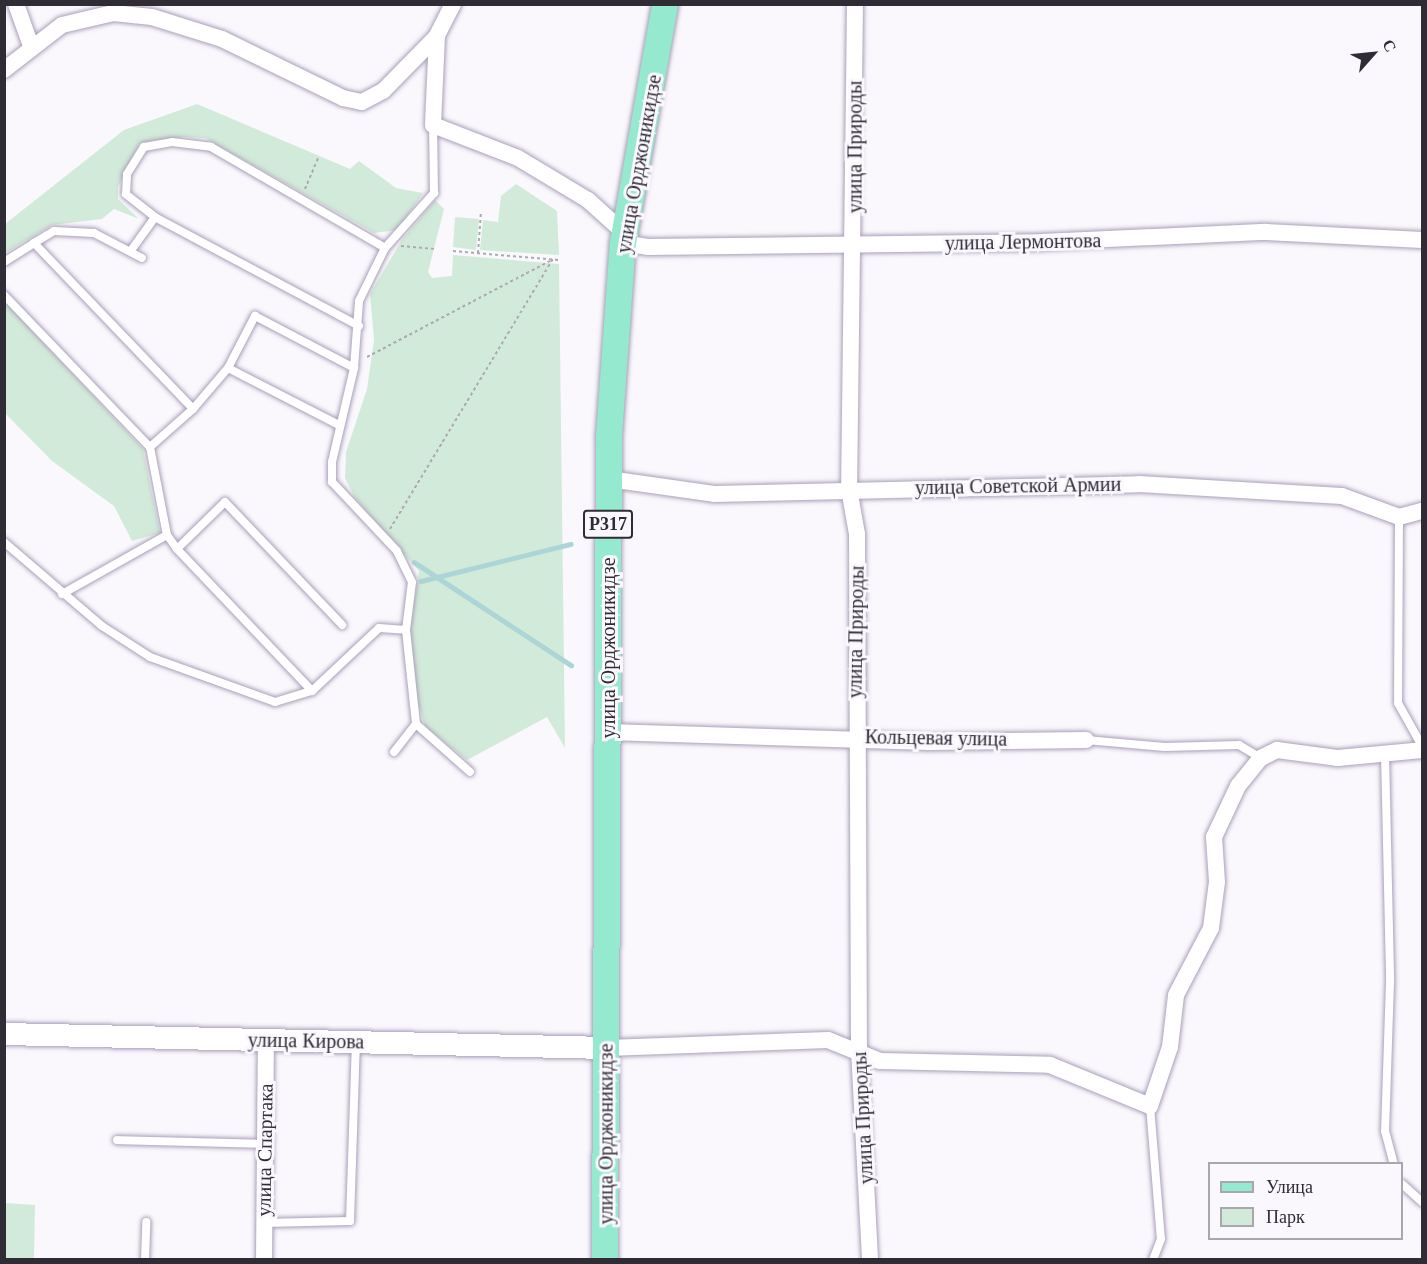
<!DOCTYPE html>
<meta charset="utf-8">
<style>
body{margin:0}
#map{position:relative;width:1427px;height:1264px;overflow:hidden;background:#faf8fd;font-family:Georgia,serif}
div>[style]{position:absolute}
.green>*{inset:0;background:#d2ead9}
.stream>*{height:4.5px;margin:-2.25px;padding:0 2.25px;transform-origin:2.25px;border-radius:2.25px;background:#abd5d6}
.path>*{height:2px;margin-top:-1px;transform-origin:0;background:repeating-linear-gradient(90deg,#aca9b0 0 3px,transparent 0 6px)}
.roads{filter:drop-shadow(0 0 2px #aa9fb9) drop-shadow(0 0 2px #aa9fb9)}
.service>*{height:8px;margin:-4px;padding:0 4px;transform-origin:4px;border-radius:4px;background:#fff}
.minor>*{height:16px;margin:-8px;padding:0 8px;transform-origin:8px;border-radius:8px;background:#fff}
.secondary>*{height:22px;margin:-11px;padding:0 11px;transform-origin:11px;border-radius:11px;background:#fff}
.primary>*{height:26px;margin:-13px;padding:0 13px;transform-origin:13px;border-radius:13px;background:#95e9ce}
span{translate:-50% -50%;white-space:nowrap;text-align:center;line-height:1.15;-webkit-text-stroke:6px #faf8fd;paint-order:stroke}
.shield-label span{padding:2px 4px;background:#faf8fd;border:2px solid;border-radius:4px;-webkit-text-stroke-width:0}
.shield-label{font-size:18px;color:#302c36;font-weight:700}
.street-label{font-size:20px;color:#302c36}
.frame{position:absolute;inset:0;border:6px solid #302c36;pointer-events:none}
.legend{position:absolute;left:1208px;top:1162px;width:195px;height:78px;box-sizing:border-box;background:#faf8fd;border:2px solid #a9a6ad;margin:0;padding:8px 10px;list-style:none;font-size:18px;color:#302c36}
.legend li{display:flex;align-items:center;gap:12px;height:30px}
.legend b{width:30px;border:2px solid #a9a6ad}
.north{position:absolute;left:1343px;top:24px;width:60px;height:60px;-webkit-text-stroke:4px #faf8fd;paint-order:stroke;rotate:63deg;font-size:16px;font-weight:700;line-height:24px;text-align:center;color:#302c36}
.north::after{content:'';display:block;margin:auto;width:21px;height:27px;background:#302c36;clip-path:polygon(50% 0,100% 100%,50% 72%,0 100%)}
</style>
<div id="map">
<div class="green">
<i style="clip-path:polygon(197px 104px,350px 169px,359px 161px,396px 188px,423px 193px,397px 230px,374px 233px,205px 138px,183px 137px,139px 144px,118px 187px,118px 199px,139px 219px,114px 209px,102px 219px,52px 225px,5px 253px,5px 224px,124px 130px)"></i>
<i style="clip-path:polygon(516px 184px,557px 211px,559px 255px,480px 250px,483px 220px,498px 222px,501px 196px)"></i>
<i style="clip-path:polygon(435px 200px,444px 209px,428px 272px,432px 278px,452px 276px,453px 255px,559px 264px,565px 748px,547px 717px,467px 760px,425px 726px,416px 696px,410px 630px,419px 571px,355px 498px,345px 478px,346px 452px,367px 389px,374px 340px,370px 294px,402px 240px)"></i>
<i style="clip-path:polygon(455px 217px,479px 219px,476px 250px,453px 247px)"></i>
<i style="clip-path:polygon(4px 301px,143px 449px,160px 533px,132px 541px,114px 506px,52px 461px,5px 413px)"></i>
<i style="clip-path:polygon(5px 1203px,35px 1205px,34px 1259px,5px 1259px)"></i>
</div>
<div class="stream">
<i style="left:414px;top:562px;width:188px;rotate:33.3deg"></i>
<i style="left:421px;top:581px;width:154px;rotate:-13.9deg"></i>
</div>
<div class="path">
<i style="left:305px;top:189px;width:34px;rotate:-67deg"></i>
<i style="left:401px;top:246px;width:33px;rotate:5deg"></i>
<i style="left:453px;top:251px;width:106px;rotate:4.9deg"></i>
<i style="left:478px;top:253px;width:42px;rotate:-85.9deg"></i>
<i style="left:367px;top:357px;width:207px;rotate:-27.7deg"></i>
<i style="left:390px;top:529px;width:315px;rotate:-58.9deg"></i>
</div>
<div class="roads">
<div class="service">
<i style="left:34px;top:243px;width:23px;rotate:-31deg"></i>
<i style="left:54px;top:231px;width:40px;rotate:2.9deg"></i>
<i style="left:94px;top:233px;width:54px;rotate:27.5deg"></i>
<i style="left:132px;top:249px;width:39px;rotate:-54deg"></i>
<i style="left:4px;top:262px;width:36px;rotate:-32deg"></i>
<i style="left:34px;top:243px;width:230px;rotate:46.2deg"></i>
<i style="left:193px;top:409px;width:54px;rotate:-49.5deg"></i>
<i style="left:228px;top:368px;width:59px;rotate:-62.6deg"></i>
<i style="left:255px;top:316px;width:112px;rotate:27.7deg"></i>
<i style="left:4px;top:295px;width:211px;rotate:46.2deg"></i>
<i style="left:150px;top:447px;width:90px;rotate:79.1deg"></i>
<i style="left:167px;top:535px;width:17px;rotate:54deg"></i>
<i style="left:177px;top:549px;width:67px;rotate:-44.4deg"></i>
<i style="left:225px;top:502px;width:170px;rotate:46.4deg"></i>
<i style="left:359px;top:326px;width:231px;rotate:-151.9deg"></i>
<i style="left:155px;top:217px;width:37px;rotate:-142deg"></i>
<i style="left:126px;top:194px;width:20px;rotate:-87deg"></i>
<i style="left:127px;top:174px;width:32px;rotate:-58deg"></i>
<i style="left:144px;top:147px;width:28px;rotate:-10deg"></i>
<i style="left:172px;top:142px;width:39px;rotate:7deg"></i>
<i style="left:211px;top:147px;width:201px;rotate:30.1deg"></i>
<i style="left:228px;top:368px;width:125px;rotate:27.2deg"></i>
<i style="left:150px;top:447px;width:57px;rotate:-41.5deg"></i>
<i style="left:1399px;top:517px;width:186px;rotate:90.3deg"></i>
<i style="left:1398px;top:703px;width:49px;rotate:60.8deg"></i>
<i style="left:4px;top:542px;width:129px;rotate:40.6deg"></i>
<i style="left:102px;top:626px;width:57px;rotate:32.9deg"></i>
<i style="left:150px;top:657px;width:133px;rotate:19.8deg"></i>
<i style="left:275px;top:702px;width:39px;rotate:-17deg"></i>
<i style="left:312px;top:691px;width:92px;rotate:-43.2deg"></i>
<i style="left:379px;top:628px;width:27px;rotate:4deg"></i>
<i style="left:406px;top:630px;width:48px;rotate:-82.9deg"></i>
<i style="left:412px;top:582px;width:34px;rotate:-116deg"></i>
<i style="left:397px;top:551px;width:95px;rotate:-133.3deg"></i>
<i style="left:332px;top:482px;width:20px;rotate:-90deg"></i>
<i style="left:332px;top:462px;width:97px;rotate:-76.8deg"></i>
<i style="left:354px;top:368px;width:67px;rotate:-85.7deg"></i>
<i style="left:359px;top:301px;width:59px;rotate:-63.9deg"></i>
<i style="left:385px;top:248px;width:74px;rotate:-48.3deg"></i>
<i style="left:434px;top:193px;width:68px;rotate:-90.8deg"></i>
<i style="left:177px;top:549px;width:196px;rotate:46.4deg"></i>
<i style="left:62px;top:594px;width:120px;rotate:-29.3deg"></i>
<i style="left:406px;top:630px;width:95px;rotate:83.9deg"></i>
<i style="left:416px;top:724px;width:72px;rotate:41.6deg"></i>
<i style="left:1086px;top:740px;width:79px;rotate:5.1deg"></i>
<i style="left:1165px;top:747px;width:74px;rotate:-1.5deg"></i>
<i style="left:1239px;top:745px;width:26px;rotate:31deg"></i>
<i style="left:394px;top:752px;width:36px;rotate:-52deg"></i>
<i style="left:1385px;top:754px;width:228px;rotate:88.7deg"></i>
<i style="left:1390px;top:982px;width:149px;rotate:91.9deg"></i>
<i style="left:1385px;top:1131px;width:34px;rotate:75deg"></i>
<i style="left:1150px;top:1106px;width:133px;rotate:85.3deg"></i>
<i style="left:1161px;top:1239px;width:22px;rotate:111deg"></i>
<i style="left:117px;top:1140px;width:148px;rotate:1.5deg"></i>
<i style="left:1402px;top:1184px;width:27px;rotate:42deg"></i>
<i style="left:264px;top:1223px;width:86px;rotate:-1.3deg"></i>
<i style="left:350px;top:1221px;width:178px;rotate:-88.1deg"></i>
<i style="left:145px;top:1260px;width:38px;rotate:-88deg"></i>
</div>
<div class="minor">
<i style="left:16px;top:4px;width:45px;rotate:70.3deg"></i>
<i style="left:453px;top:4px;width:36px;rotate:117deg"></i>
<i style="left:437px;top:36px;width:89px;rotate:92.6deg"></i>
<i style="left:433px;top:125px;width:91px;rotate:21.2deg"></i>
<i style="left:518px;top:158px;width:82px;rotate:31deg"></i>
<i style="left:588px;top:200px;width:43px;rotate:42.2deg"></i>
<i style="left:620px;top:229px;width:14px;rotate:78deg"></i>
<i style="left:623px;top:243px;width:25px;rotate:9deg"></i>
<i style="left:648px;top:247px;width:394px;rotate:-0.7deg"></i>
<i style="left:1042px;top:242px;width:224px;rotate:-2.6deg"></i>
<i style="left:1266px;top:232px;width:156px;rotate:2.9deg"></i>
<i style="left:855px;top:4px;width:485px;rotate:90.7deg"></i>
<i style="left:849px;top:489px;width:46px;rotate:79.9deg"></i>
<i style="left:857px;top:534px;width:515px;rotate:89.78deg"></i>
<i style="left:859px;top:1049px;width:211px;rotate:87deg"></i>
<i style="left:4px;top:70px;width:73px;rotate:-37.8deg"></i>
<i style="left:62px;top:25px;width:52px;rotate:-13.2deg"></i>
<i style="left:113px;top:13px;width:39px;rotate:6deg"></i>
<i style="left:152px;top:17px;width:73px;rotate:17.4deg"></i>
<i style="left:222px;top:39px;width:135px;rotate:26deg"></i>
<i style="left:343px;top:98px;width:19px;rotate:12deg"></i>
<i style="left:362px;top:102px;width:24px;rotate:-28deg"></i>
<i style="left:383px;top:91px;width:77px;rotate:-45.5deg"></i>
<i style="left:609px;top:479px;width:106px;rotate:8.1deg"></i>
<i style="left:714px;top:494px;width:425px;rotate:-1.3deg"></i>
<i style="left:1139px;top:484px;width:203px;rotate:3.4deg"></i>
<i style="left:1342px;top:496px;width:61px;rotate:20.2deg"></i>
<i style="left:1399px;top:517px;width:24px;rotate:-15deg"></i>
<i style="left:608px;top:732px;width:321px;rotate:1.8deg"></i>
<i style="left:929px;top:742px;width:157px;rotate:-0.7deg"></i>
<i style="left:607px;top:1048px;width:221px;rotate:-2.1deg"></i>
<i style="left:828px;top:1040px;width:56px;rotate:22deg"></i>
<i style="left:880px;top:1061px;width:170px;rotate:1.3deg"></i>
<i style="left:1050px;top:1065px;width:108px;rotate:22.3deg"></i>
<i style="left:1150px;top:1106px;width:62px;rotate:-71.3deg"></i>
<i style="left:1170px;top:1047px;width:52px;rotate:-83.4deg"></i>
<i style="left:1176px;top:995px;width:76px;rotate:-62.4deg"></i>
<i style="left:1211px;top:928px;width:46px;rotate:-82.6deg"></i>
<i style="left:1217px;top:882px;width:45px;rotate:-93.8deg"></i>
<i style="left:1214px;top:837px;width:56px;rotate:-64.8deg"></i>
<i style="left:1238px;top:786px;width:36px;rotate:-51deg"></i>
<i style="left:1261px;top:758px;width:18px;rotate:-27deg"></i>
<i style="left:1277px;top:750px;width:62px;rotate:7.5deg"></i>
<i style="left:1338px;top:758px;width:84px;rotate:-5.4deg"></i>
<i style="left:264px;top:1260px;width:220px;rotate:-89.5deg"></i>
</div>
<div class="secondary">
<i style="left:4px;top:1034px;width:603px;rotate:1.33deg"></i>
</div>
<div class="primary">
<i style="left:605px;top:1260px;width:824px;rotate:-89.72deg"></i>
<i style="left:609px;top:436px;width:194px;rotate:-85.9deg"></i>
<i style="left:623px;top:243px;width:243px;rotate:-80deg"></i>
</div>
</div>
<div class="shield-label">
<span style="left:608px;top:524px">Р317</span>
</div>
<div class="street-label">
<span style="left:855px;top:147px;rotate:-90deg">улица Природы</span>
<span style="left:639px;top:164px;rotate:-80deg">улица Орджоникидзе</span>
<span style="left:1023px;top:242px;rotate:-1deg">улица Лермонтова</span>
<span style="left:1018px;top:486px;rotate:-1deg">улица Советской Армии</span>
<span style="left:856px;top:632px;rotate:-89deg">улица Природы</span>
<span style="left:608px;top:648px;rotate:-90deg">улица Орджоникидзе</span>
<span style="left:936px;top:738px;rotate:1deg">Кольцевая улица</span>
<span style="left:306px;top:1041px;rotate:1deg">улица Кирова</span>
<span style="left:863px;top:1118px;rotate:-93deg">улица Природы</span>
<span style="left:606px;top:1134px;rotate:-90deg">улица Орджоникидзе</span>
<span style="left:265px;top:1150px;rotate:-89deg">улица Спартака</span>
</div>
<div class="frame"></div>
<ul class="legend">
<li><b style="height:8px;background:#95e9ce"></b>Улица</li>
<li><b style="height:16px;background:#d2ead9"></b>Парк</li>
</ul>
<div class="north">С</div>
</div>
